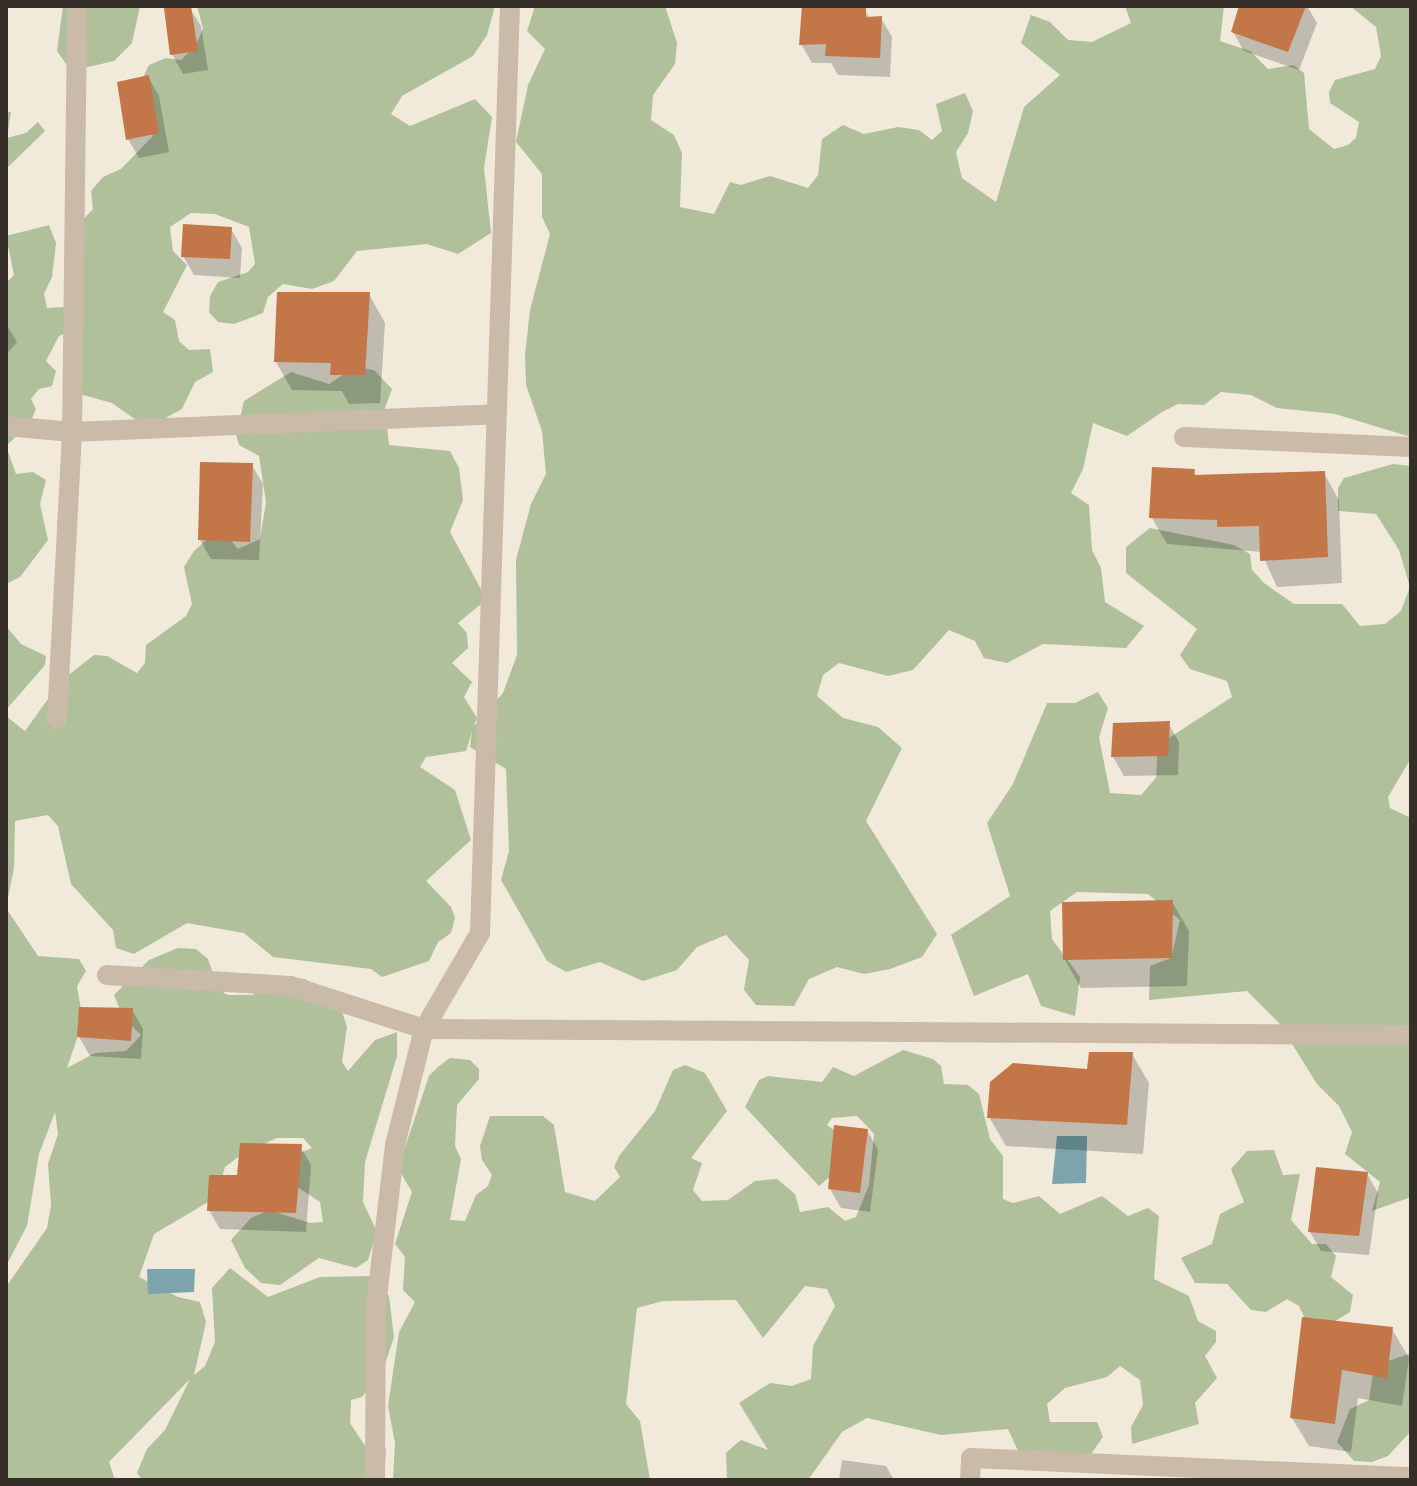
<!DOCTYPE html>
<style>
body{margin:0}
#map{position:relative;width:1417px;height:1486px;overflow:hidden;background:#f1eadb;font-family:Cabin,sans-serif}
div>[style]{position:absolute}
.green>*{inset:0;background:#afc09b}
.water>*{inset:0;background:#7ba4ad}
.shadow>*{inset:0;background:#0003}
.building>*{inset:0;background:#c37647}
.minor>*{height:20px;margin:-10px;padding:0 10px;transform-origin:10px;border-radius:10px;background:#c9bba7}
span{translate:-50% -50%;white-space:nowrap;text-align:center;line-height:1.15;-webkit-text-stroke:8px #f9f3e7;paint-order:stroke}
.frame{position:absolute;inset:0;border:8px solid #362e28;pointer-events:none}
</style>
<div id="map">
<div class="green">
<i style="clip-path:polygon(63px 6px,140px 6px,132px 43px,114px 61px,71px 71px,57px 51px)"></i>
<i style="clip-path:polygon(197px 6px,495px 6px,487px 35px,473px 56px,402px 96px,391px 114px,410px 126px,475px 99px,492px 117px,484px 168px,491px 233px,458px 254px,427px 244px,357px 251px,334px 281px,312px 289px,283px 284px,268px 297px,263px 313px,234px 324px,218px 322px,209px 312px,210px 296px,218px 282px,248px 272px,255px 264px,249px 227px,215px 214px,191px 213px,170px 227px,173px 251px,187px 265px,163px 312px,175px 320px,179px 341px,189px 350px,210px 349px,213px 372px,195px 382px,182px 409px,158px 422px,139px 422px,112px 403px,80px 394px,70px 250px,64px 240px,93px 209px,91px 191px,103px 177px,121px 169px,153px 136px,141px 122px,141px 81px,149px 65px,166px 58px,181px 60px,196px 45px,203px 28px)"></i>
<i style="clip-path:polygon(535px 6px,665px 6px,677px 43px,675px 64px,653px 95px,651px 120px,674px 135px,682px 153px,680px 207px,714px 214px,730px 182px,741px 185px,770px 176px,808px 188px,818px 175px,822px 139px,843px 125px,864px 134px,898px 127px,919px 130px,932px 140px,942px 131px,936px 104px,965px 93px,973px 111px,968px 133px,956px 152px,962px 178px,996px 202px,1024px 107px,1060px 75px,1021px 43px,1031px 15px,1050px 22px,1068px 40px,1092px 42px,1131px 23px,1125px 6px,1224px 6px,1220px 41px,1250px 51px,1268px 69px,1293px 65px,1304px 73px,1309px 129px,1334px 149px,1348px 145px,1356px 138px,1359px 122px,1330px 103px,1329px 92px,1335px 80px,1375px 69px,1381px 56px,1376px 27px,1350px 6px,1411px 6px,1411px 437px,1335px 414px,1277px 408px,1251px 395px,1221px 392px,1204px 405px,1178px 404px,1162px 412px,1127px 436px,1093px 423px,1083px 469px,1071px 493px,1089px 505px,1092px 550px,1101px 568px,1105px 602px,1144px 626px,1126px 648px,1043px 644px,1007px 663px,984px 658px,975px 641px,949px 630px,913px 670px,888px 676px,839px 663px,823px 675px,817px 696px,843px 718px,878px 727px,902px 748px,866px 821px,937px 934px,922px 957px,890px 969px,864px 974px,837px 967px,809px 979px,794px 1006px,756px 1005px,744px 990px,749px 960px,726px 935px,697px 947px,677px 970px,643px 981px,600px 962px,566px 972px,547px 961px,501px 880px,509px 851px,506px 769px,470px 747px,472px 732px,466px 751px,426px 757px,420px 767px,455px 790px,471px 840px,426px 881px,451px 907px,455px 918px,451px 933px,438px 942px,429px 961px,382px 977px,371px 969px,273px 957px,244px 933px,187px 923px,134px 954px,116px 948px,113px 930px,71px 884px,58px 826px,48px 815px,15px 821px,14px 868px,6px 908px,38px 956px,79px 959px,86px 971px,77px 986px,83px 1021px,67px 1068px,95px 1053px,126px 1051px,141px 1035px,123px 1017px,114px 995px,149px 960px,178px 948px,196px 949px,208px 959px,219px 990px,228px 995px,253px 995px,258px 978px,283px 977px,305px 979px,339px 1002px,347px 1027px,342px 1062px,348px 1071px,375px 1040px,397px 1032px,397px 1056px,365px 1162px,363px 1202px,377px 1232px,368px 1260px,356px 1268px,319px 1258px,280px 1285px,261px 1283px,245px 1268px,231px 1240px,251px 1218px,269px 1210px,310px 1223px,323px 1222px,320px 1202px,291px 1183px,294px 1155px,312px 1148px,303px 1138px,277px 1138px,245px 1152px,225px 1167px,215px 1198px,154px 1234px,139px 1277px,178px 1297px,200px 1302px,206px 1322px,194px 1375px,205px 1366px,215px 1342px,212px 1288px,230px 1268px,268px 1297px,320px 1277px,373px 1276px,389px 1296px,394px 1337px,383px 1370px,362px 1397px,351px 1400px,350px 1423px,367px 1449px,386px 1448px,384px 1480px,142px 1480px,137px 1473px,147px 1449px,165px 1430px,190px 1379px,109px 1462px,115px 1480px,6px 1480px,6px 1287px,47px 1228px,51px 1205px,48px 1164px,58px 1134px,55px 1112px,39px 1154px,27px 1226px,6px 1266px,6px 716px,25px 731px,61px 681px,94px 655px,107px 656px,137px 673px,145px 663px,146px 645px,186px 616px,192px 604px,184px 567px,194px 551px,215px 532px,224px 532px,238px 549px,260px 539px,266px 502px,259px 456px,239px 445px,236px 435px,244px 401px,291px 372px,329px 384px,355px 367px,374px 370px,392px 389px,385px 408px,389px 445px,450px 451px,459px 468px,463px 500px,450px 532px,483px 593px,481px 604px,458px 623px,467px 633px,468px 648px,452px 663px,472px 682px,464px 697px,477px 718px,474px 726px,503px 693px,517px 655px,516px 560px,531px 504px,546px 474px,542px 431px,526px 385px,525px 355px,530px 310px,550px 234px,542px 217px,542px 174px,516px 142px,528px 85px,545px 49px,527px 31px)"></i>
<i style="clip-path:polygon(6px 112px,11px 112px,7px 138px,26px 133px,38px 122px,45px 131px,6px 169px)"></i>
<i style="clip-path:polygon(49px 225px,56px 243px,52px 277px,44px 294px,47px 308px,64px 307px,66px 333px,59px 336px,46px 361px,56px 371px,52px 386px,39px 389px,31px 399px,36px 409px,30px 423px,6px 446px,16px 474px,33px 472px,46px 480px,40px 504px,48px 540px,20px 577px,6px 584px,6px 283px,14px 275px,6px 236px)"></i>
<i style="clip-path:polygon(1393px 464px,1411px 466px,1411px 758px,1388px 797px,1390px 808px,1411px 818px,1411px 1197px,1372px 1211px,1380px 1182px,1345px 1154px,1352px 1132px,1339px 1106px,1317px 1084px,1279px 1023px,1247px 991px,1149px 1000px,1150px 966px,1171px 958px,1180px 920px,1148px 894px,1077px 892px,1050px 911px,1052px 939px,1080px 977px,1075px 1016px,1041px 1006px,1028px 974px,974px 996px,951px 935px,1010px 896px,987px 823px,1013px 784px,1047px 703px,1075px 703px,1098px 692px,1108px 708px,1099px 737px,1110px 793px,1141px 795px,1156px 778px,1158px 745px,1232px 697px,1227px 681px,1190px 669px,1180px 655px,1197px 629px,1126px 573px,1126px 547px,1150px 528px,1234px 545px,1250px 554px,1252px 570px,1264px 583px,1294px 604px,1342px 604px,1360px 626px,1385px 624px,1401px 611px,1410px 587px,1399px 550px,1376px 514px,1338px 511px,1338px 488px,1344px 478px)"></i>
<i style="clip-path:polygon(6px 626px,21px 644px,46px 656px,45px 665px,6px 710px)"></i>
<i style="clip-path:polygon(903px 1050px,933px 1059px,941px 1066px,944px 1084px,968px 1085px,979px 1094px,990px 1139px,1003px 1156px,1003px 1199px,1013px 1203px,1039px 1196px,1060px 1214px,1102px 1196px,1128px 1216px,1148px 1208px,1159px 1216px,1154px 1279px,1189px 1296px,1198px 1321px,1216px 1331px,1216px 1342px,1205px 1356px,1217px 1378px,1195px 1403px,1199px 1424px,1132px 1444px,1131px 1427px,1143px 1405px,1140px 1380px,1120px 1366px,1107px 1377px,1065px 1388px,1047px 1404px,1050px 1422px,1097px 1422px,1103px 1437px,1091px 1454px,1020px 1455px,1008px 1429px,941px 1435px,867px 1418px,842px 1432px,808px 1480px,727px 1480px,726px 1453px,736px 1444px,741px 1440px,768px 1450px,739px 1403px,770px 1383px,792px 1386px,811px 1379px,813px 1346px,835px 1306px,827px 1289px,805px 1286px,763px 1338px,736px 1300px,663px 1301px,637px 1308px,626px 1404px,640px 1421px,650px 1480px,393px 1480px,395px 1443px,388px 1406px,399px 1332px,415px 1302px,403px 1290px,405px 1257px,395px 1244px,412px 1192px,398px 1168px,429px 1076px,439px 1066px,450px 1058px,470px 1060px,479px 1069px,479px 1079px,457px 1105px,455px 1146px,461px 1159px,450px 1220px,465px 1221px,476px 1195px,488px 1186px,492px 1175px,482px 1160px,480px 1146px,490px 1116px,543px 1116px,554px 1125px,565px 1192px,595px 1201px,620px 1177px,614px 1167px,619px 1156px,655px 1111px,673px 1070px,685px 1065px,705px 1073px,727px 1111px,691px 1158px,702px 1163px,693px 1190px,702px 1201px,728px 1200px,755px 1181px,777px 1179px,795px 1194px,800px 1212px,828px 1207px,845px 1221px,856px 1217px,869px 1185px,874px 1134px,865px 1124px,857px 1116px,832px 1118px,827px 1125px,840px 1134px,837px 1171px,819px 1186px,745px 1107px,759px 1080px,768px 1076px,822px 1082px,833px 1067px,854px 1076px)"></i>
<i style="clip-path:polygon(1274px 1150px,1283px 1175px,1300px 1174px,1291px 1220px,1312px 1244px,1326px 1244px,1336px 1256px,1331px 1277px,1353px 1295px,1350px 1312px,1322px 1329px,1307px 1323px,1299px 1306px,1287px 1299px,1266px 1312px,1251px 1310px,1227px 1284px,1195px 1283px,1181px 1258px,1212px 1244px,1220px 1214px,1244px 1202px,1231px 1169px,1247px 1151px)"></i>
<i style="clip-path:polygon(1411px 1353px,1411px 1431px,1388px 1456px,1372px 1462px,1354px 1461px,1337px 1442px,1350px 1409px,1369px 1400px,1374px 1366px)"></i>
</div>
<div class="water">
<i style="clip-path:polygon(1057px 1136px,1087px 1136px,1086px 1183px,1052px 1184px)"></i>
<i style="clip-path:polygon(147px 1269px,195px 1269px,194px 1292px,148px 1294px)"></i>
</div>
<div class="shadow">
<i style="clip-path:polygon(804px 6px,851px 6px,865px 10px,870px 19px,881px 18px,892px 37px,890px 77px,838px 75px,831px 63px,812px 63px,801px 44px)"></i>
<i style="clip-path:polygon(1241px 6px,1307px 6px,1317px 23px,1299px 70px,1244px 51px,1233px 32px)"></i>
<i style="clip-path:polygon(189px 7px,201px 26px,208px 70px,183px 74px,172px 54px)"></i>
<i style="clip-path:polygon(6px 42px,6px 43px,7px 114px,6px 114px)"></i>
<i style="clip-path:polygon(148px 77px,159px 96px,169px 152px,139px 158px,128px 139px)"></i>
<i style="clip-path:polygon(231px 229px,242px 248px,240px 278px,194px 275px,183px 256px)"></i>
<i style="clip-path:polygon(369px 294px,385px 323px,380px 403px,349px 404px,342px 391px,292px 390px,276px 362px)"></i>
<i style="clip-path:polygon(6px 324px,17px 342px,6px 355px)"></i>
<i style="clip-path:polygon(252px 465px,263px 484px,259px 560px,211px 559px,200px 540px)"></i>
<i style="clip-path:polygon(1194px 471px,1197px 477px,1324px 473px,1339px 500px,1342px 583px,1277px 587px,1261px 552px,1167px 544px,1152px 518px)"></i>
<i style="clip-path:polygon(1168px 723px,1179px 742px,1178px 775px,1124px 776px,1113px 757px)"></i>
<i style="clip-path:polygon(1172px 902px,1189px 931px,1187px 986px,1081px 988px,1065px 960px)"></i>
<i style="clip-path:polygon(132px 1010px,143px 1029px,141px 1059px,90px 1056px,79px 1037px)"></i>
<i style="clip-path:polygon(1132px 1054px,1149px 1083px,1143px 1154px,1006px 1146px,989px 1117px)"></i>
<i style="clip-path:polygon(867px 1130px,878px 1150px,870px 1212px,841px 1208px,830px 1189px)"></i>
<i style="clip-path:polygon(300px 1146px,311px 1165px,306px 1232px,220px 1229px,209px 1210px,239px 1177px)"></i>
<i style="clip-path:polygon(1367px 1174px,1378px 1193px,1369px 1255px,1321px 1251px,1310px 1232px)"></i>
<i style="clip-path:polygon(1304px 1320px,1392px 1329px,1409px 1358px,1402px 1406px,1358px 1398px,1351px 1452px,1309px 1446px,1292px 1418px)"></i>
<i style="clip-path:polygon(842px 1460px,886px 1466px,894px 1480px,825px 1480px,839px 1479px)"></i>
</div>
<div class="building">
<i style="clip-path:polygon(191px 6px,198px 51px,170px 55px,164px 8px)"></i>
<i style="clip-path:polygon(802px 6px,866px 8px,866px 17px,882px 16px,880px 58px,825px 56px,826px 44px,799px 45px)"></i>
<i style="clip-path:polygon(1239px 6px,1306px 6px,1288px 52px,1231px 32px)"></i>
<i style="clip-path:polygon(149px 75px,159px 133px,126px 140px,117px 82px)"></i>
<i style="clip-path:polygon(183px 224px,232px 227px,230px 259px,181px 257px)"></i>
<i style="clip-path:polygon(277px 292px,370px 292px,365px 375px,330px 375px,331px 363px,274px 362px)"></i>
<i style="clip-path:polygon(200px 462px,253px 463px,250px 542px,198px 540px)"></i>
<i style="clip-path:polygon(1152px 467px,1195px 469px,1194px 475px,1325px 471px,1328px 557px,1260px 561px,1259px 526px,1217px 527px,1217px 520px,1149px 518px)"></i>
<i style="clip-path:polygon(1170px 721px,1168px 756px,1111px 757px,1113px 723px)"></i>
<i style="clip-path:polygon(1173px 900px,1172px 958px,1063px 960px,1062px 902px)"></i>
<i style="clip-path:polygon(79px 1007px,133px 1008px,131px 1041px,77px 1037px)"></i>
<i style="clip-path:polygon(1089px 1052px,1133px 1052px,1127px 1125px,987px 1118px,990px 1082px,1013px 1063px,1087px 1069px)"></i>
<i style="clip-path:polygon(834px 1125px,868px 1129px,860px 1193px,828px 1189px)"></i>
<i style="clip-path:polygon(240px 1143px,302px 1144px,296px 1213px,207px 1211px,209px 1175px,237px 1175px)"></i>
<i style="clip-path:polygon(1316px 1167px,1368px 1172px,1359px 1236px,1308px 1232px)"></i>
<i style="clip-path:polygon(1302px 1317px,1393px 1327px,1387px 1378px,1342px 1370px,1335px 1424px,1290px 1418px)"></i>
</div>
<div class="minor">
<i style="left:6px;top:426px;width:66px;rotate:5.2deg"></i>
<i style="left:72px;top:432px;width:425px;rotate:-2.4deg"></i>
<i style="left:1184px;top:437px;width:227px;rotate:2.5deg"></i>
<i style="left:57px;top:719px;width:287px;rotate:-87deg"></i>
<i style="left:72px;top:432px;width:426px;rotate:-89.3deg"></i>
<i style="left:107px;top:975px;width:184px;rotate:3.4deg"></i>
<i style="left:291px;top:986px;width:140px;rotate:17.9deg"></i>
<i style="left:424px;top:1029px;width:987px;rotate:0.35deg"></i>
<i style="left:375px;top:1480px;width:175px;rotate:-89.7deg"></i>
<i style="left:376px;top:1305px;width:161px;rotate:-83.2deg"></i>
<i style="left:395px;top:1145px;width:120px;rotate:-76deg"></i>
<i style="left:424px;top:1029px;width:111px;rotate:-59.7deg"></i>
<i style="left:480px;top:933px;width:927px;rotate:-88.15deg"></i>
<i style="left:970px;top:1480px;width:22px;rotate:-87deg"></i>
<i style="left:971px;top:1458px;width:440px;rotate:2.5deg"></i>
</div>
<div class="frame"></div>
</div>
